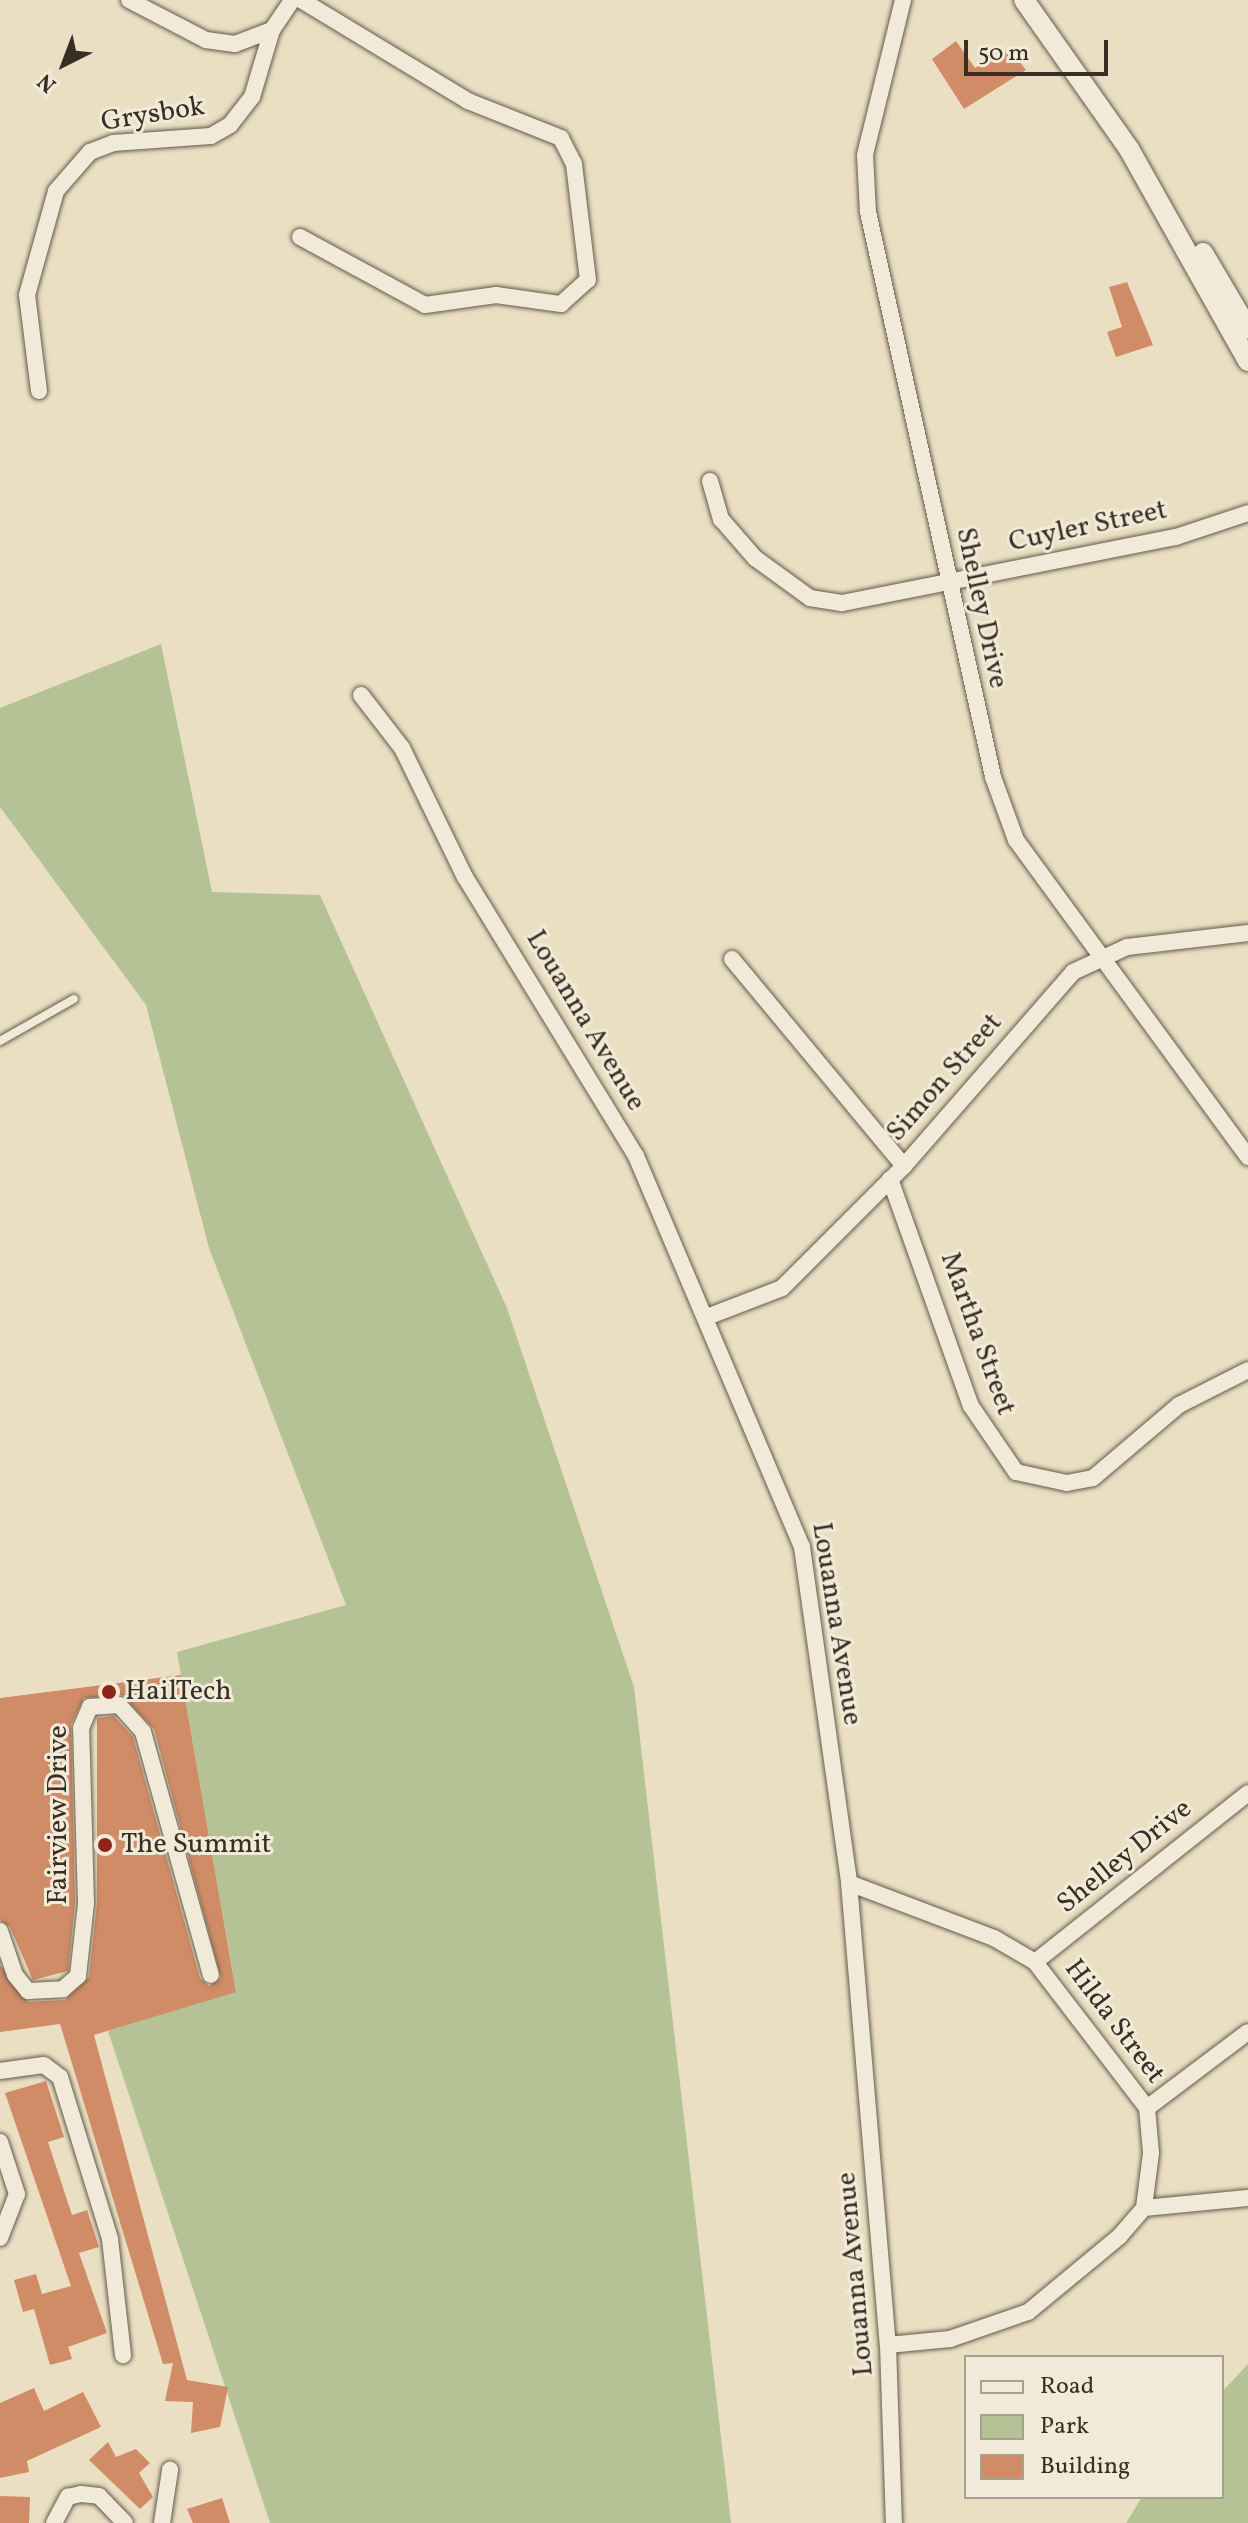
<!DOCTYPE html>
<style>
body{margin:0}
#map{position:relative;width:1248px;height:2523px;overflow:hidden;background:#eadfc3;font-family:Vollkorn,serif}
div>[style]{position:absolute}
.green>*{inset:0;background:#b5c295}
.building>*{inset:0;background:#d08c67}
.roads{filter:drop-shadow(0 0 2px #645a4b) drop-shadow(0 0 2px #645a4b)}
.service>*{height:8px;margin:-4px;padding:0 4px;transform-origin:4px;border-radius:4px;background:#f1ead8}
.minor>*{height:16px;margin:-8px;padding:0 8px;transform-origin:8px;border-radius:8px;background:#f1ead8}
.tertiary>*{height:20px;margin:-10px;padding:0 10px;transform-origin:10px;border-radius:10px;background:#f1ead8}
.dots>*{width:22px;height:22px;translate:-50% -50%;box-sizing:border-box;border:4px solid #f1ead8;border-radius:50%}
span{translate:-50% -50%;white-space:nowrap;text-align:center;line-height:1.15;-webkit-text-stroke:6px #f1ead8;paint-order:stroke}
.street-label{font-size:28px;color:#382e23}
.poi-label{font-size:28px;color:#382e23}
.left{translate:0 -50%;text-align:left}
.legend{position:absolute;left:964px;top:2355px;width:260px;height:144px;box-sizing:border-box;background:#f1ead8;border:2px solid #a79f90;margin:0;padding:10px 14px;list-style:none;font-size:24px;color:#382e23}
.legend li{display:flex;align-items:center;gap:16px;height:40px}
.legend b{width:40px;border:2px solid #a79f90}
.north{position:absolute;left:24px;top:24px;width:80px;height:80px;-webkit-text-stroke:6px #f1ead8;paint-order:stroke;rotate:222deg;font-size:22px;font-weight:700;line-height:32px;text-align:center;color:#382e23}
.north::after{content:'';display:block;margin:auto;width:28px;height:36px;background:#382e23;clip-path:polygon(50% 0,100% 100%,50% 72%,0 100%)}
.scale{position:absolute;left:964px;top:40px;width:144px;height:36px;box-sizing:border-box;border:4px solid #382e23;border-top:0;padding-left:10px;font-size:24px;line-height:28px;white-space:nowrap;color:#382e23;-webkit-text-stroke:6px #f1ead8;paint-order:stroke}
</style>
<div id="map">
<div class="green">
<i style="clip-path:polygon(161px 644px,212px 892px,320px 895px,507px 1308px,634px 1687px,731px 2523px,270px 2523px,108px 2031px,236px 1991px,177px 1652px,346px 1605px,209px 1248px,146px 1005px,0 807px,0 708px)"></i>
<i style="clip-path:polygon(1248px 2364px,1248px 2523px,1126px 2523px,1142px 2497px,1222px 2497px,1222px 2392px)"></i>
</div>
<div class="building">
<i style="clip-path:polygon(956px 41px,975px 68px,1010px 49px,1026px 70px,964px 109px,932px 59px)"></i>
<i style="clip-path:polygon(1127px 282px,1153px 345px,1116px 357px,1107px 332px,1122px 327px,1109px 287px)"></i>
<i style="clip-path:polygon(181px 1675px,236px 1992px,94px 2035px,187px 2380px,228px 2387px,220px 2427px,191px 2433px,193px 2402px,165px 2401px,173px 2363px,163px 2364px,60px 2024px,0 2032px,0 1965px,28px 2002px,65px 2000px,89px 1977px,97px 1903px,97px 1718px,114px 1716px,133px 1737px,200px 1978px,209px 1986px,221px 1978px,154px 1729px,122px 1695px,84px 1698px,71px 1724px,75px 1903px,68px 1971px,33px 1980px,10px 1927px,0 1920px,0 1698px)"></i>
<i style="clip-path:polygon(46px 2081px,64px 2137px,48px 2142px,72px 2215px,87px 2210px,99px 2247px,79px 2253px,107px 2333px,68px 2347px,72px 2359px,50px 2365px,34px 2309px,23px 2312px,14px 2280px,36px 2274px,42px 2294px,71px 2286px,5px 2093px)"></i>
<i style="clip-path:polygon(34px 2388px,44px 2411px,83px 2392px,101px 2427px,27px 2461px,29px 2472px,0 2478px,0 2403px)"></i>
<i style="clip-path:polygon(108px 2442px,116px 2457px,136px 2449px,150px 2463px,139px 2473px,153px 2497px,140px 2509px,89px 2460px)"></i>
<i style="clip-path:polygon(0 2496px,30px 2497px,29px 2523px,0 2523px)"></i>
<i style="clip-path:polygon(222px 2498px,230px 2523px,193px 2523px,187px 2509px)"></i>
</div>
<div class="roads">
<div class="service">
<i style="left:0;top:1041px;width:85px;rotate:-29.6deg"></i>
</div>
<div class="minor">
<i style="left:129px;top:0;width:87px;rotate:27.5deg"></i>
<i style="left:206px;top:40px;width:29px;rotate:8deg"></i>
<i style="left:235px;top:44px;width:40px;rotate:-21deg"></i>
<i style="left:272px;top:30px;width:36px;rotate:-56deg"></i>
<i style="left:903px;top:0;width:160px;rotate:103.8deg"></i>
<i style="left:865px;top:155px;width:57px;rotate:87deg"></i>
<i style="left:868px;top:212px;width:579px;rotate:77.52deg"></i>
<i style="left:993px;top:777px;width:67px;rotate:69.9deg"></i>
<i style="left:1016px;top:840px;width:393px;rotate:53.8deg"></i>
<i style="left:300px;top:237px;width:142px;rotate:28.5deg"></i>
<i style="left:425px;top:305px;width:72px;rotate:-8deg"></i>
<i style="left:496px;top:295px;width:66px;rotate:7.9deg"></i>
<i style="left:561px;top:304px;width:36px;rotate:-42deg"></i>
<i style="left:588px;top:280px;width:117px;rotate:-96.9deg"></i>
<i style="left:574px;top:164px;width:29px;rotate:-117deg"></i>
<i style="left:561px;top:138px;width:100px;rotate:-158.3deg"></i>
<i style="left:468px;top:101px;width:195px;rotate:-148.8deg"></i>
<i style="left:39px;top:391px;width:97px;rotate:-97.1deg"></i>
<i style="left:27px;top:295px;width:108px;rotate:-74.4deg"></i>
<i style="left:56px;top:191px;width:52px;rotate:-48.9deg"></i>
<i style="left:90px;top:152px;width:25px;rotate:-21deg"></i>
<i style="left:113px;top:143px;width:98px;rotate:-4.1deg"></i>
<i style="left:211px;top:136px;width:22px;rotate:-30deg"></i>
<i style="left:230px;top:125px;width:36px;rotate:-52deg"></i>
<i style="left:252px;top:97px;width:70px;rotate:-73.4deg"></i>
<i style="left:710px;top:481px;width:40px;rotate:74deg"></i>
<i style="left:721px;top:519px;width:52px;rotate:48.9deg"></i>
<i style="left:755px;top:558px;width:68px;rotate:36deg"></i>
<i style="left:810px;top:598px;width:32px;rotate:9deg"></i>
<i style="left:842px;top:603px;width:340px;rotate:-11.2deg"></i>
<i style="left:1176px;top:537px;width:76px;rotate:-18.4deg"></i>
<i style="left:361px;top:695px;width:67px;rotate:52.3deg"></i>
<i style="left:402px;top:748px;width:144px;rotate:64deg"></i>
<i style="left:465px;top:877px;width:327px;rotate:58.5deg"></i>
<i style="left:636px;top:1156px;width:425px;rotate:67deg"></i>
<i style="left:802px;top:1547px;width:339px;rotate:82deg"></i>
<i style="left:849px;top:1883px;width:464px;rotate:85.2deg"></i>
<i style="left:888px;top:2345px;width:178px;rotate:88.1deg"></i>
<i style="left:732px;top:959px;width:269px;rotate:50.3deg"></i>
<i style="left:890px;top:1179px;width:241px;rotate:70.4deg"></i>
<i style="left:971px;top:1406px;width:80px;rotate:55.7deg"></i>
<i style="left:1016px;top:1472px;width:52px;rotate:12.2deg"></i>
<i style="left:1067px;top:1483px;width:26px;rotate:-11deg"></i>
<i style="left:1093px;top:1478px;width:113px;rotate:-40.3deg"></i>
<i style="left:1179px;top:1405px;width:77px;rotate:-26.9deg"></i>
<i style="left:707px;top:1317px;width:80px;rotate:-21.1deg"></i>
<i style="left:782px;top:1288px;width:173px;rotate:-45deg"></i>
<i style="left:904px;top:1166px;width:257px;rotate:-48.9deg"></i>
<i style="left:1073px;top:972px;width:60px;rotate:-24.8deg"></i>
<i style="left:1127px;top:947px;width:122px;rotate:-6.6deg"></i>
<i style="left:849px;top:1883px;width:155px;rotate:20.8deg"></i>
<i style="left:994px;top:1938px;width:48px;rotate:30.3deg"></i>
<i style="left:1035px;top:1962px;width:184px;rotate:52.5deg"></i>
<i style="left:1147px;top:2108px;width:45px;rotate:84.9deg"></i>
<i style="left:1151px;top:2153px;width:55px;rotate:97.3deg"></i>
<i style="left:1144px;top:2208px;width:37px;rotate:131deg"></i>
<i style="left:1120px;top:2236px;width:119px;rotate:140.4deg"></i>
<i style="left:1028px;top:2312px;width:83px;rotate:160.9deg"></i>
<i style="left:950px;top:2339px;width:62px;rotate:174.5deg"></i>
<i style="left:0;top:1931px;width:46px;rotate:71.2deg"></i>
<i style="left:15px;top:1975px;width:21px;rotate:51deg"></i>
<i style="left:28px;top:1991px;width:35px;rotate:-3deg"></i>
<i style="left:63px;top:1989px;width:20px;rotate:-41deg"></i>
<i style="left:78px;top:1976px;width:73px;rotate:-83.7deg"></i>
<i style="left:86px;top:1903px;width:175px;rotate:-91.6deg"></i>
<i style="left:81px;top:1728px;width:23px;rotate:-67deg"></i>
<i style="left:90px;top:1707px;width:29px;rotate:-4deg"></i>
<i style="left:119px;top:1705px;width:36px;rotate:48deg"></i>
<i style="left:143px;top:1732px;width:252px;rotate:74.4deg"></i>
<i style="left:1035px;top:1962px;width:272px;rotate:-38.4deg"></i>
<i style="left:0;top:2071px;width:44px;rotate:-7.8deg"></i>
<i style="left:44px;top:2065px;width:20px;rotate:37deg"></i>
<i style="left:60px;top:2077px;width:170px;rotate:72.8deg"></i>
<i style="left:110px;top:2239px;width:117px;rotate:83.6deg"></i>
<i style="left:1147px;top:2108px;width:126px;rotate:-37deg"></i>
<i style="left:0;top:2142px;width:55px;rotate:71.9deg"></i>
<i style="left:17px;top:2194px;width:47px;rotate:111.1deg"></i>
<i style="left:1144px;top:2208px;width:104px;rotate:-5.5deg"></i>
<i style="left:54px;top:2523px;width:30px;rotate:-62deg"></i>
<i style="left:68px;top:2497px;width:13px;rotate:-13deg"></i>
<i style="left:81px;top:2494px;width:18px;rotate:6deg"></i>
<i style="left:99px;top:2496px;width:37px;rotate:46deg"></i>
<i style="left:162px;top:2523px;width:54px;rotate:-81.4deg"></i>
</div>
<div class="tertiary">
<i style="left:1024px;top:0;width:182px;rotate:54.8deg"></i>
<i style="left:1129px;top:149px;width:243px;rotate:60.7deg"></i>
<i style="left:1203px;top:253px;width:88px;rotate:59.4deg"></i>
</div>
</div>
<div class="dots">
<i style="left:109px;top:1692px;background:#8f2418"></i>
<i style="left:105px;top:1845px;background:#8f2418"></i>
</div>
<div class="street-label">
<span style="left:153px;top:115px;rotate:-9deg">Grysbok</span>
<span style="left:1088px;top:527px;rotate:-12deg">Cuyler Street</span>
<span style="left:981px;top:608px;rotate:78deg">Shelley Drive</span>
<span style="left:585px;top:1021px;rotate:59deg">Louanna Avenue</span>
<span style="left:945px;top:1078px;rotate:-49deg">Simon Street</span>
<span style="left:977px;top:1334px;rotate:70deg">Martha Street</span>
<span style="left:836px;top:1624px;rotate:81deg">Louanna Avenue</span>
<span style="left:59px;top:1815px;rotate:-90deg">Fairview Drive</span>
<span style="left:1125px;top:1857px;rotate:-39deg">Shelley Drive</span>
<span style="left:1114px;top:2022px;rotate:53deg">Hilda Street</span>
<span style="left:856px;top:2274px;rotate:-95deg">Louanna Avenue</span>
</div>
<div class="poi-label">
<span class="left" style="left:125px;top:1692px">HailTech</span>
<span class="left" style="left:121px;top:1845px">The Summit</span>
</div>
<ul class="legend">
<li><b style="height:10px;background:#f1ead8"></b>Road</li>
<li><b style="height:22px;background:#b5c295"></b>Park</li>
<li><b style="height:22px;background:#d08c67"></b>Building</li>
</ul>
<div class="north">N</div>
<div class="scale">50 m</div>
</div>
